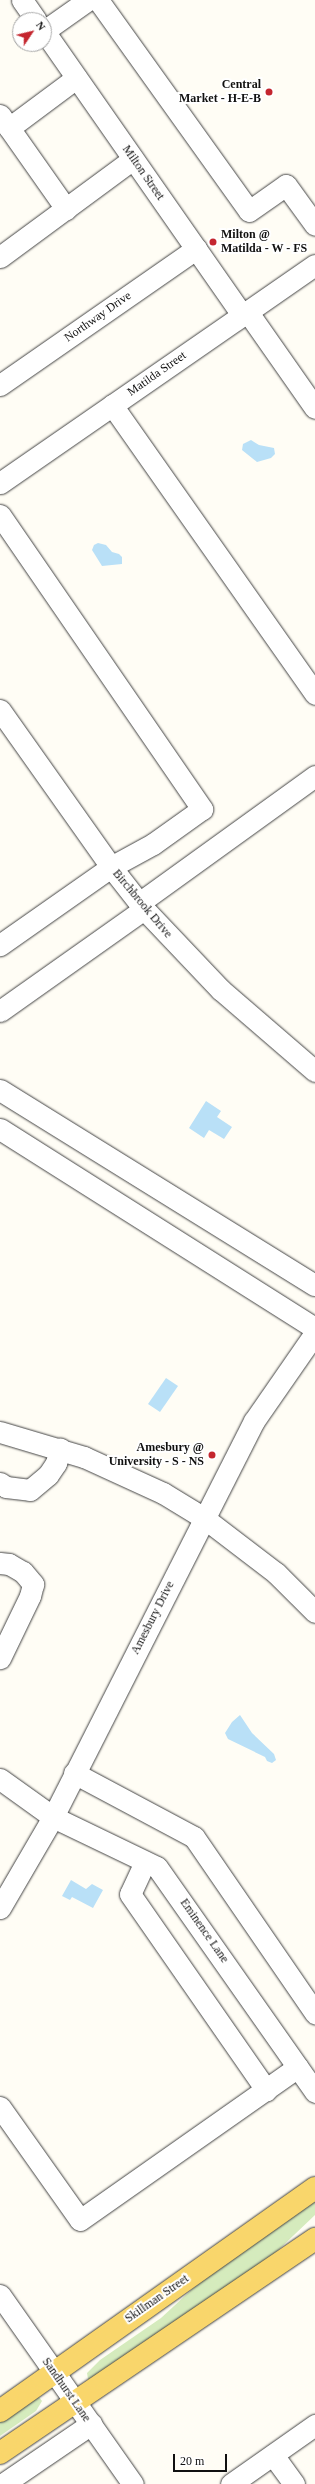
<!DOCTYPE html>
<style>
body{margin:0}
#map{position:relative;width:315px;height:2484px;overflow:hidden;background:#fffdf5;font-family:Georgia,serif}
div>[style]{position:absolute}
.green>*{inset:0;background:#d5ebbd}
.water>*{inset:0;background:#b9e0f7}
.roads{filter:drop-shadow(0 0 1px #444) drop-shadow(0 0 1px #444)}
.minor>*{height:21px;margin:-10.5px;padding:0 10.5px;transform-origin:10.5px;border-radius:10.5px;background:#fff}
.major>*{height:22px;margin:-11px;padding:0 11px;transform-origin:11px;border-radius:11px;background:#f9d66b}
.dots>*{width:11px;height:11px;translate:-50% -50%;box-sizing:border-box;border:2px solid #fff;border-radius:50%}
span{translate:-50% -50%;white-space:nowrap;text-align:center;line-height:1.15;-webkit-text-stroke:4px #fff;paint-order:stroke}
.poi-label{font-size:12px;color:#111;font-weight:700}
.right{translate:-100% -50%;text-align:right}
.left{translate:0 -50%;text-align:left}
.street-label{font-size:12px;color:#111}
.north{position:absolute;left:12px;top:12px;width:40px;height:40px;box-sizing:border-box;background:#fff;border:1px solid #a0a0a0;border-radius:50%;rotate:55deg;font-size:11px;font-weight:700;line-height:16px;text-align:center;color:#111}
.north::after{content:'';display:block;margin:auto;width:14px;height:18px;background:#c4262e;clip-path:polygon(50% 0,100% 100%,50% 72%,0 100%)}
.scale{position:absolute;left:173px;top:2454px;width:54px;height:18px;box-sizing:border-box;border:2px solid #111;border-top:0;padding-left:5px;font-size:12px;line-height:14px;white-space:nowrap;color:#111;-webkit-text-stroke:3px #fff;paint-order:stroke}
</style>
<div id="map">
<div class="green">
<i style="clip-path:polygon(315px 2199px,315px 2215px,273px 2255px,91px 2380px,88px 2379px,87px 2373px,100px 2360px,161px 2318px,200px 2282px)"></i>
<i style="clip-path:polygon(39px 2397px,42px 2401px,36px 2411px,0 2436px,0 2421px)"></i>
</div>
<div class="water">
<i style="clip-path:polygon(251px 440px,259px 445px,274px 448px,275px 454px,271px 458px,257px 462px,242px 450px,243px 444px)"></i>
<i style="clip-path:polygon(98px 543px,106px 545px,112px 552px,119px 554px,122px 557px,122px 564px,102px 566px,92px 550px,94px 545px)"></i>
<i style="clip-path:polygon(206px 1101px,221px 1111px,217px 1117px,232px 1127px,224px 1139px,209px 1130px,204px 1138px,189px 1128px)"></i>
<i style="clip-path:polygon(166px 1378px,178px 1386px,160px 1412px,148px 1404px)"></i>
<i style="clip-path:polygon(240px 1715px,252px 1733px,274px 1754px,276px 1760px,272px 1763px,267px 1761px,265px 1757px,228px 1739px,225px 1733px,232px 1722px)"></i>
<i style="clip-path:polygon(71px 1880px,86px 1889px,92px 1884px,103px 1890px,93px 1908px,72px 1897px,70px 1900px,62px 1896px)"></i>
</div>
<div class="roads">
<div class="minor">
<i style="left:22px;top:0;width:24px;rotate:55deg"></i>
<i style="left:88px;top:0;width:54px;rotate:144.8deg"></i>
<i style="left:44px;top:31px;width:346px;rotate:55.1deg"></i>
<i style="left:98px;top:0;width:259px;rotate:54.4deg"></i>
<i style="left:249px;top:211px;width:45px;rotate:-35.1deg"></i>
<i style="left:286px;top:185px;width:49px;rotate:54.1deg"></i>
<i style="left:0;top:115px;width:115px;rotate:54.9deg"></i>
<i style="left:9px;top:128px;width:84px;rotate:-36.7deg"></i>
<i style="left:0;top:257px;width:165px;rotate:-36.4deg"></i>
<i style="left:247px;top:311px;width:118px;rotate:55deg"></i>
<i style="left:0;top:385px;width:239px;rotate:-34.8deg"></i>
<i style="left:112px;top:405px;width:353px;rotate:54.9deg"></i>
<i style="left:0;top:483px;width:383px;rotate:-34.7deg"></i>
<i style="left:0;top:515px;width:357px;rotate:55.5deg"></i>
<i style="left:202px;top:809px;width:60px;rotate:144.5deg"></i>
<i style="left:153px;top:844px;width:48px;rotate:151.3deg"></i>
<i style="left:111px;top:867px;width:136px;rotate:144.9deg"></i>
<i style="left:0;top:710px;width:192px;rotate:54.7deg"></i>
<i style="left:111px;top:867px;width:53px;rotate:51.8deg"></i>
<i style="left:144px;top:909px;width:112px;rotate:46.5deg"></i>
<i style="left:221px;top:990px;width:124px;rotate:40.8deg"></i>
<i style="left:139px;top:903px;width:217px;rotate:-35.8deg"></i>
<i style="left:0;top:1011px;width:176px;rotate:-35.3deg"></i>
<i style="left:0;top:1090px;width:370px;rotate:31.8deg"></i>
<i style="left:0;top:1129px;width:373px;rotate:32.3deg"></i>
<i style="left:0;top:1432px;width:88px;rotate:16.6deg"></i>
<i style="left:84px;top:1457px;width:87px;rotate:24.5deg"></i>
<i style="left:163px;top:1493px;width:48px;rotate:31.4deg"></i>
<i style="left:204px;top:1518px;width:91px;rotate:37.4deg"></i>
<i style="left:276px;top:1573px;width:55px;rotate:45deg"></i>
<i style="left:0;top:1483px;width:7px;rotate:34deg"></i>
<i style="left:6px;top:1487px;width:24px;rotate:7deg"></i>
<i style="left:30px;top:1490px;width:23px;rotate:-40deg"></i>
<i style="left:48px;top:1475px;width:14px;rotate:-56deg"></i>
<i style="left:56px;top:1463px;width:15px;rotate:-74deg"></i>
<i style="left:0;top:1563px;width:9px;rotate:6deg"></i>
<i style="left:9px;top:1564px;width:16px;rotate:30deg"></i>
<i style="left:23px;top:1572px;width:16px;rotate:50deg"></i>
<i style="left:33px;top:1584px;width:12px;rotate:104deg"></i>
<i style="left:30px;top:1596px;width:69px;rotate:115.8deg"></i>
<i style="left:74px;top:1773px;width:136px;rotate:28.1deg"></i>
<i style="left:194px;top:1837px;width:214px;rotate:55.5deg"></i>
<i style="left:0;top:1779px;width:65px;rotate:35.6deg"></i>
<i style="left:53px;top:1817px;width:115px;rotate:25.7deg"></i>
<i style="left:157px;top:1867px;width:275px;rotate:54.9deg"></i>
<i style="left:145px;top:1862px;width:35px;rotate:115deg"></i>
<i style="left:130px;top:1894px;width:239px;rotate:55.2deg"></i>
<i style="left:0;top:1908px;width:105px;rotate:-59.8deg"></i>
<i style="left:53px;top:1817px;width:444px;rotate:-63.1deg"></i>
<i style="left:254px;top:1421px;width:107px;rotate:-55.3deg"></i>
<i style="left:0;top:2107px;width:138px;rotate:54.7deg"></i>
<i style="left:80px;top:2220px;width:266px;rotate:-35.1deg"></i>
<i style="left:0;top:2295px;width:231px;rotate:54.9deg"></i>
<i style="left:273px;top:2455px;width:36px;rotate:54deg"></i>
<i style="left:3px;top:2484px;width:107px;rotate:-34.3deg"></i>
<i style="left:231px;top:2484px;width:103px;rotate:-35.1deg"></i>
</div>
<div class="major">
<i style="left:0;top:2411px;width:386px;rotate:-35.3deg"></i>
<i style="left:0;top:2453px;width:381px;rotate:-34.2deg"></i>
</div>
</div>
<div class="dots">
<i style="left:269px;top:92px;background:#c4262e"></i>
<i style="left:213px;top:242px;background:#c4262e"></i>
<i style="left:212px;top:1455px;background:#c4262e"></i>
</div>
<div class="poi-label">
<span class="right" style="left:261px;top:92px">Central<br>Market - H-E-B</span>
<span class="left" style="left:221px;top:242px">Milton @<br>Matilda - W - FS</span>
<span class="right" style="left:204px;top:1455px">Amesbury @<br>University - S - NS</span>
</div>
<div class="street-label">
<span style="left:143px;top:173px;rotate:55deg">Milton Street</span>
<span style="left:98px;top:317px;rotate:-35deg">Northway Drive</span>
<span style="left:157px;top:374px;rotate:-35deg">Matilda Street</span>
<span style="left:142px;top:904px;rotate:50deg">Birchbrook Drive</span>
<span style="left:153px;top:1618px;rotate:-63deg">Amesbury Drive</span>
<span style="left:204px;top:1931px;rotate:55deg">Eminence Lane</span>
<span style="left:157px;top:2299px;rotate:-35deg">Skillman Street</span>
<span style="left:66px;top:2390px;rotate:55deg">Sandhurst Lane</span>
</div>
<div class="north">N</div>
<div class="scale">20 m</div>
</div>
